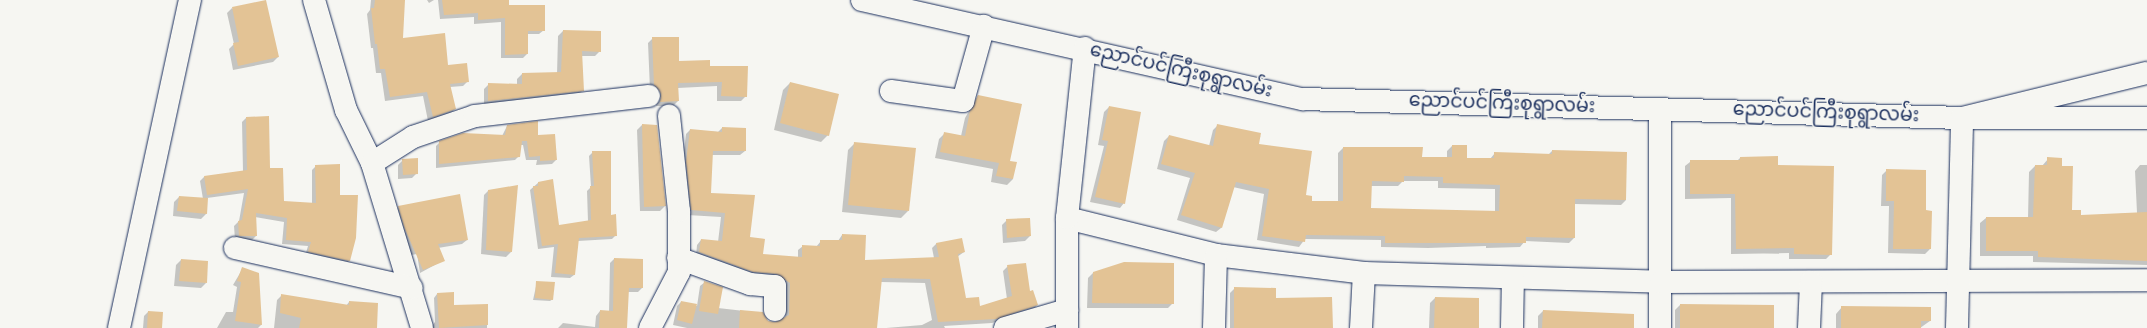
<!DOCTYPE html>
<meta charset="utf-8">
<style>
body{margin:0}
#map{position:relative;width:2147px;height:328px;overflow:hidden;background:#f6f6f2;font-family:Caveat,"Noto Sans Myanmar",sans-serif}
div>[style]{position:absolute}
.shadow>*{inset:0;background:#0003}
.building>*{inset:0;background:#e3c395}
.roads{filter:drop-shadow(0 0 1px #1b2f5e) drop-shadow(0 0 1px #1b2f5e)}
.minor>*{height:22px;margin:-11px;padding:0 11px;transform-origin:11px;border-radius:11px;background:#f6f6f2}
span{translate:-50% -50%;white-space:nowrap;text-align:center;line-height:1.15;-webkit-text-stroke:3px #f6f6f2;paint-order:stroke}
.street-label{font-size:19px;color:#1b2f5e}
</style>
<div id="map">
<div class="shadow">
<i style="clip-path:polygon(371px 0,404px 0,402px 39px,468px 81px,463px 86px,450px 87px,455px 109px,450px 114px,428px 121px,423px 96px,385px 101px,381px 73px,376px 73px,373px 48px,371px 48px,367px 14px,370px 10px)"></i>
<i style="clip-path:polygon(427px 0,434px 0,429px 3px)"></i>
<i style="clip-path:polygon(438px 0,508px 0,508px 6px,544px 30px,539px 34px,527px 34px,527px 54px,523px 58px,501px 58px,501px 22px,474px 24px,474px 17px,440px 19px)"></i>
<i style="clip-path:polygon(232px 8px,278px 57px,273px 62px,233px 70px,229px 49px,234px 44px,227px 13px)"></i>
<i style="clip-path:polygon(563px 31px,600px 51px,595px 56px,581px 56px,583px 90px,578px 95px,484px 106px,484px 89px,489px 84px,517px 85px,517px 79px,522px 74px,557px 74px,558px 36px)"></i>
<i style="clip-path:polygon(653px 38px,678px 63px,709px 67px,746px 96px,741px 101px,717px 101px,717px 86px,678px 88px,678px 101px,673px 106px,656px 106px,657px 100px,650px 90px,648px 43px)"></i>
<i style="clip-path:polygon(790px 83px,828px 135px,821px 142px,774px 130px,783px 90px)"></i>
<i style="clip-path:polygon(978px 96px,1009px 162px,1013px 179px,1007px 185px,991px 182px,993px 169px,935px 158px,939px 139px,945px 133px,961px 136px,965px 118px)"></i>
<i style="clip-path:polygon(1109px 107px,1124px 203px,1120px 208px,1090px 202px,1104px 146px,1098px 145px,1104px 112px)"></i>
<i style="clip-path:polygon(246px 118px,283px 202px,312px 204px,312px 170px,316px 166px,339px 196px,349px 261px,345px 265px,305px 256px,308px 246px,282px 244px,284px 222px,255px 217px,256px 236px,252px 240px,235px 240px,234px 226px,239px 221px,244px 193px,207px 198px,206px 214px,201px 219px,173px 216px,174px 202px,179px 197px,203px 199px,200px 181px,204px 177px,243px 172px,242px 122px)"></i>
<i style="clip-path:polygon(642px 125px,656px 126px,665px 206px,660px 211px,640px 211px,637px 130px)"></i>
<i style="clip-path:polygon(evenodd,1218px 125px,1258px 144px,1310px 202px,1338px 202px,1338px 153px,1343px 148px,1421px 158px,1447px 158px,1447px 151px,1452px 146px,1466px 159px,1490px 159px,1495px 153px,1548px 155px,1552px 151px,1626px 200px,1621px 205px,1574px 204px,1574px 238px,1569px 243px,1525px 241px,1520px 247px,1486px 248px,1486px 246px,1428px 248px,1381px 247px,1381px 240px,1305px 239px,1299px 247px,1257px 240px,1264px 194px,1233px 187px,1221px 228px,1216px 232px,1177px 220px,1190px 178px,1157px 169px,1164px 141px,1169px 136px,1209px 146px,1213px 130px,1218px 125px,1403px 181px,1438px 181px,1438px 188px,1495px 189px,1495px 212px,1370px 209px,1371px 186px,1398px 186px,1403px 181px)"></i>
<i style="clip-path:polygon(507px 126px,537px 136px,556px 160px,552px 164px,536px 165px,537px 160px,526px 160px,523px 145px,520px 145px,519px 156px,515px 160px,436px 168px,436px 146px,440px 142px,502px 136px)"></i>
<i style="clip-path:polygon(722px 128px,745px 129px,745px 151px,740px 155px,711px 155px,710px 194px,762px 255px,798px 258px,798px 250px,803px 246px,816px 247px,821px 241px,838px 241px,842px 235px,864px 261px,934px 258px,932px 248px,937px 243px,964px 252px,957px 257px,965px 299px,979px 307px,1007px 299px,1003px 271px,1008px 266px,1037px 305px,1033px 310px,992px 323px,944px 326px,945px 328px,886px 328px,922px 325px,932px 320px,925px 283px,881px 282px,876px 328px,687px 328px,673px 325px,677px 306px,681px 302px,697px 306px,700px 286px,705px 282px,718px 308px,762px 313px,768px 321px,775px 324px,785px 318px,786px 287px,696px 257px,697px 245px,701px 240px,718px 242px,721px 217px,687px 215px,682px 167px,686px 134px,690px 130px,718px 132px)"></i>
<i style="clip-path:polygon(855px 143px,908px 211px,901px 218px,842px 212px,848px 150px)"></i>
<i style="clip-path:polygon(593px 152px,616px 235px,612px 239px,578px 241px,574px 275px,570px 278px,551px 277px,554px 247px,538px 249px,530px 190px,539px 182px,558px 226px,588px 222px,587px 191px,591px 187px,589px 156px)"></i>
<i style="clip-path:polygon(1777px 157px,1777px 166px,1831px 254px,1826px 259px,1789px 259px,1789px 253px,1731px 254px,1731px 198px,1685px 199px,1685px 166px,1690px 162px,1736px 162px,1740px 158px)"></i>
<i style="clip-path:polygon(2048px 159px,2061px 167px,2071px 211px,2080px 216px,2137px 213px,2135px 171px,2140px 165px,2147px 165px,2147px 265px,2033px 262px,2033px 256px,1980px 256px,1980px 223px,1986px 218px,2028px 218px,2029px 172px,2035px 166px,2042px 166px)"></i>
<i style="clip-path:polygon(403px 160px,417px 173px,412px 178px,398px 179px,398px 165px)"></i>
<i style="clip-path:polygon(1887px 170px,1925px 211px,1931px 212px,1930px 249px,1925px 254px,1888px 253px,1889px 206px,1881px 206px,1882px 175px)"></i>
<i style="clip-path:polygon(489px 190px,511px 252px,506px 257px,481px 254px,484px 195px)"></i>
<i style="clip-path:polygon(399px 207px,467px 240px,462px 244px,438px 248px,444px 260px,420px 273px,417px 254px,411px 255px,394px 211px)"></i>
<i style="clip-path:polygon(1029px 219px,1030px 236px,1025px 241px,1003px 243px,1002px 225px,1007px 220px)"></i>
<i style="clip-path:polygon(614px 259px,642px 288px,638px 292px,628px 292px,626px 328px,558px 328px,563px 323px,595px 327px,596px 316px,600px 311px,609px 312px,610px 263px)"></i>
<i style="clip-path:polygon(181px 260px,206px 283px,201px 288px,174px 286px,176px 265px)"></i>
<i style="clip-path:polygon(243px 268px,258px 274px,261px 325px,258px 328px,217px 328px,226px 312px,233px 312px,237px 287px,233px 285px)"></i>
<i style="clip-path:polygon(1093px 273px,1173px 303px,1168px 308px,1087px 308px,1088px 278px)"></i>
<i style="clip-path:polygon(537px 282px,553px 299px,550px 301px,533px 300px)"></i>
<i style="clip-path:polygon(1235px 288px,1275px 299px,1332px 328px,1230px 328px,1230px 293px)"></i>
<i style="clip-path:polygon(437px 294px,453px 306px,487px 305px,487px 328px,430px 328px,435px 322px,434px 298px)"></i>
<i style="clip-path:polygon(282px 295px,346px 306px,349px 302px,376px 328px,274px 328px,277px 300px)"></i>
<i style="clip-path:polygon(1435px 298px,1478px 328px,1429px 328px,1430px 303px)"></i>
<i style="clip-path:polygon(1680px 305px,1773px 328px,1675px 328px,1675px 310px)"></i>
<i style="clip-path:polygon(1842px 307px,1930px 321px,1920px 328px,1836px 328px,1836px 314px)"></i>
<i style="clip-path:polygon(1543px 311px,1633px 328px,1538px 328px,1538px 316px)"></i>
<i style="clip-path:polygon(148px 312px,161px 328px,143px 328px,144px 316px)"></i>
</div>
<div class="building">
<i style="clip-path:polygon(266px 0,279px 57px,238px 66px,233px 43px,239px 42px,232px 7px)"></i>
<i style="clip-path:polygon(375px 0,405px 0,403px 38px,445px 33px,448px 65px,467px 63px,469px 82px,450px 84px,456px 109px,433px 117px,427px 92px,390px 97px,385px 69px,380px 69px,377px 44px,375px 44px,371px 8px,374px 8px)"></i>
<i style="clip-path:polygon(442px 0,509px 0,509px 5px,545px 5px,545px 31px,528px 31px,528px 54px,505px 55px,505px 18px,478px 20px,478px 13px,444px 15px)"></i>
<i style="clip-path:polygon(563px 30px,601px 31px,601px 52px,582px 51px,584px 91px,488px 101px,488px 83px,522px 84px,522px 73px,561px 72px)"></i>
<i style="clip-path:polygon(652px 37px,679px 37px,679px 61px,710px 60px,710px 66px,748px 66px,747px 97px,721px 96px,722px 82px,678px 83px,679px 101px,660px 102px,661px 94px,654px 85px)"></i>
<i style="clip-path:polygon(790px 82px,839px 94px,829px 136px,780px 123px)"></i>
<i style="clip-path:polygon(978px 95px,1022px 104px,1010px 161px,1017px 162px,1013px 179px,996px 176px,999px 163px,940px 152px,944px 132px,965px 136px,970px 111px)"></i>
<i style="clip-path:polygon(1109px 106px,1141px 112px,1125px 204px,1095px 197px,1108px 141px,1102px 140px)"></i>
<i style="clip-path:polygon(269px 116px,270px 168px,283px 168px,284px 201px,316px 203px,315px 165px,340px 164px,340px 195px,358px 195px,356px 238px,350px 261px,308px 252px,311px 242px,286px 240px,287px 218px,256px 213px,257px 236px,239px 236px,238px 221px,242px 220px,248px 189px,207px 195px,204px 176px,247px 170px,246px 117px)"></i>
<i style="clip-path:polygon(538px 121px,538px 135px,555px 134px,557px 160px,540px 161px,540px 156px,529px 157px,527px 141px,522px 141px,520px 157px,439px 164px,439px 141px,463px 133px,505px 135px,507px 125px)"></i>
<i style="clip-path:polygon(642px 124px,657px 125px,666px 206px,644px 207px)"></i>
<i style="clip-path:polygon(evenodd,1217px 124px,1261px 133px,1259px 144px,1312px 151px,1306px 195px,1312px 196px,1312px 201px,1343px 201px,1343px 147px,1423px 147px,1422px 157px,1452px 157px,1452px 145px,1467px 145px,1467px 158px,1494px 158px,1494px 152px,1552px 154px,1552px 150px,1627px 152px,1626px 200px,1575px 199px,1575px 238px,1526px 237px,1526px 243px,1385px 243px,1385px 236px,1306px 235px,1305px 242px,1262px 236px,1269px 189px,1236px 182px,1222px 228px,1181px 215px,1195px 173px,1161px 164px,1169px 135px,1213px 146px,1217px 124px,1404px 176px,1443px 177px,1443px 183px,1500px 185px,1499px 211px,1371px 208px,1372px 181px,1404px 182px,1404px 176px)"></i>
<i style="clip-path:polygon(722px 127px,746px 128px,746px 151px,713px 151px,711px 193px,755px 195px,750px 237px,765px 239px,763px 254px,802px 257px,802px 245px,820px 246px,820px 240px,842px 240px,842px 234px,866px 235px,865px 260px,939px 257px,936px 243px,962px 238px,965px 252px,958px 254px,966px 298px,979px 297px,980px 306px,1012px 296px,1007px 265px,1026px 263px,1030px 291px,1033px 290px,1038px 305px,997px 319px,938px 322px,930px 279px,882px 278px,877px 328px,739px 328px,740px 310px,763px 312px,768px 321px,775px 322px,789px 315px,790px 283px,776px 274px,753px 272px,699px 252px,701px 239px,722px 241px,725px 213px,691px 210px,686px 162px,690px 129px,722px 132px)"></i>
<i style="clip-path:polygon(854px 142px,916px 148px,909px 211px,848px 205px)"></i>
<i style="clip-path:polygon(592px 151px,611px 151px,611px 215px,616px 214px,617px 236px,579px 238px,575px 275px,555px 273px,558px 244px,542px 246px,533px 186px,538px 186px,538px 182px,553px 179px,559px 225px,591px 220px,590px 186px,594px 186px)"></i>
<i style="clip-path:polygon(1778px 156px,1778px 165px,1834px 166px,1832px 255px,1794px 254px,1794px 248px,1736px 249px,1735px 194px,1690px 194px,1690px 160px,1740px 160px,1740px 157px)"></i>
<i style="clip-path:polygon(2047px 157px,2062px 158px,2062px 166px,2073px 166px,2072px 210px,2081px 210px,2081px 215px,2147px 212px,2147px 261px,2038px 257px,2038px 251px,1986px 251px,1986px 217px,2033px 217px,2035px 165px,2047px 165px)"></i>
<i style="clip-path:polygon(418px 158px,418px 174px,403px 175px,402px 159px)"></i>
<i style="clip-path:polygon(1886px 169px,1926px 170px,1926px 210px,1932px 211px,1931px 249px,1893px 249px,1894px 201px,1886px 201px)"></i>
<i style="clip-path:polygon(518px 185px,512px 252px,486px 250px,488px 190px)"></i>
<i style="clip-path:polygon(460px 194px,468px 240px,438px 244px,445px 261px,423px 270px,404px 227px,398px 206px)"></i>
<i style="clip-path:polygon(179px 196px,208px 198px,207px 214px,177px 211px)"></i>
<i style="clip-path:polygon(1030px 218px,1031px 236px,1007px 238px,1006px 219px)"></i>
<i style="clip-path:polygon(614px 258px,643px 259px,643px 288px,629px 288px,627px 328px,599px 328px,600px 310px,613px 311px)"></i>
<i style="clip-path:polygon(181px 259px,208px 261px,207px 283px,179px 281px)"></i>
<i style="clip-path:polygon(1124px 262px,1174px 263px,1174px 304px,1092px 303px,1093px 272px)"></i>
<i style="clip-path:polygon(242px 267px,259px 273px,262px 325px,235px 321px,241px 282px,237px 281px)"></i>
<i style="clip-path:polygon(536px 281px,555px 282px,553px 300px,535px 298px)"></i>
<i style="clip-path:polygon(704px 281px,723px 287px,718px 314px,699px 311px)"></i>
<i style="clip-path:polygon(1234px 287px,1276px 288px,1276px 298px,1332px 297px,1333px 328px,1234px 328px)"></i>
<i style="clip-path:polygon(454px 292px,454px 305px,488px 304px,488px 325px,439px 328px,437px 293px)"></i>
<i style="clip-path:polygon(281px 294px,349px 305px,349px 301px,378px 303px,377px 328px,299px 328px,301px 318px,280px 313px)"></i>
<i style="clip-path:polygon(1435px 297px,1479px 298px,1479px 328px,1434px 328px)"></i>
<i style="clip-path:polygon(681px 301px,697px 304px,692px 324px,677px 320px)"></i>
<i style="clip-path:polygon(1680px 304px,1774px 305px,1774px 328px,1680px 328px)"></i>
<i style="clip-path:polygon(1841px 306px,1931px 307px,1931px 321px,1921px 321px,1921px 328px,1841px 328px)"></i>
<i style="clip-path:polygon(1543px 310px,1634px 314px,1634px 328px,1542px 328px)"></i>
<i style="clip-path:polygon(148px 311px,163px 312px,162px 328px,147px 328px)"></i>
</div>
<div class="roads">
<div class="minor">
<i style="left:314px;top:0;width:115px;rotate:73.8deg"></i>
<i style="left:346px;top:110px;width:59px;rotate:63.9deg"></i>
<i style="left:372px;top:163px;width:172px;rotate:73.1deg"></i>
<i style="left:862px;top:0;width:452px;rotate:12.7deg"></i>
<i style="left:1303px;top:99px;width:659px;rotate:1.65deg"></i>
<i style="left:1962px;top:118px;width:190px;rotate:-13.7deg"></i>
<i style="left:891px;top:91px;width:73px;rotate:7.9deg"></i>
<i style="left:963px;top:101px;width:78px;rotate:-74.4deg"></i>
<i style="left:1660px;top:109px;width:219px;rotate:90deg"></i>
<i style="left:372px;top:163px;width:49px;rotate:-32.4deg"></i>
<i style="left:413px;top:137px;width:65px;rotate:-18.7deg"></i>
<i style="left:475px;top:116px;width:175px;rotate:-6.6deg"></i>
<i style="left:1067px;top:218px;width:154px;rotate:13.9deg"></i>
<i style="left:1216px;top:255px;width:149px;rotate:6.9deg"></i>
<i style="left:1364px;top:273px;width:297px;rotate:1.7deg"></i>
<i style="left:1661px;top:282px;width:486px;rotate:-0.2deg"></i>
<i style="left:235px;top:248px;width:181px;rotate:12.7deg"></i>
<i style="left:678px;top:258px;width:77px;rotate:19.9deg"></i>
<i style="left:750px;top:284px;width:25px;rotate:5deg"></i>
<i style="left:775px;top:286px;width:24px;rotate:90deg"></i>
<i style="left:119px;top:328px;width:336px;rotate:-77.8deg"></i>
<i style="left:650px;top:328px;width:63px;rotate:-62.6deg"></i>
<i style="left:679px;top:272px;width:61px;rotate:-90deg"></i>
<i style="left:679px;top:211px;width:96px;rotate:-96deg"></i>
<i style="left:1005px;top:328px;width:65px;rotate:-16.2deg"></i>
<i style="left:1067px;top:328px;width:110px;rotate:-90deg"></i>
<i style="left:1067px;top:218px;width:171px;rotate:-84deg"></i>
<i style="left:1214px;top:328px;width:73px;rotate:-88.4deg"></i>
<i style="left:1361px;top:328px;width:55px;rotate:-86.9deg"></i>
<i style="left:1512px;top:328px;width:50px;rotate:-88.9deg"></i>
<i style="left:1809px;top:328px;width:46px;rotate:-87.5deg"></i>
<i style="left:1957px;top:328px;width:210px;rotate:-88.6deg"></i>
<i style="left:1962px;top:118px;width:185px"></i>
</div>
</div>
<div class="street-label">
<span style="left:1181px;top:71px;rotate:13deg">ညောင်ပင်ကြီးစုရွာလမ်း</span>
<span style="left:1502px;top:104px;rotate:2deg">ညောင်ပင်ကြီးစုရွာလမ်း</span>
<span style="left:1826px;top:113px;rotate:2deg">ညောင်ပင်ကြီးစုရွာလမ်း</span>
</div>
</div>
